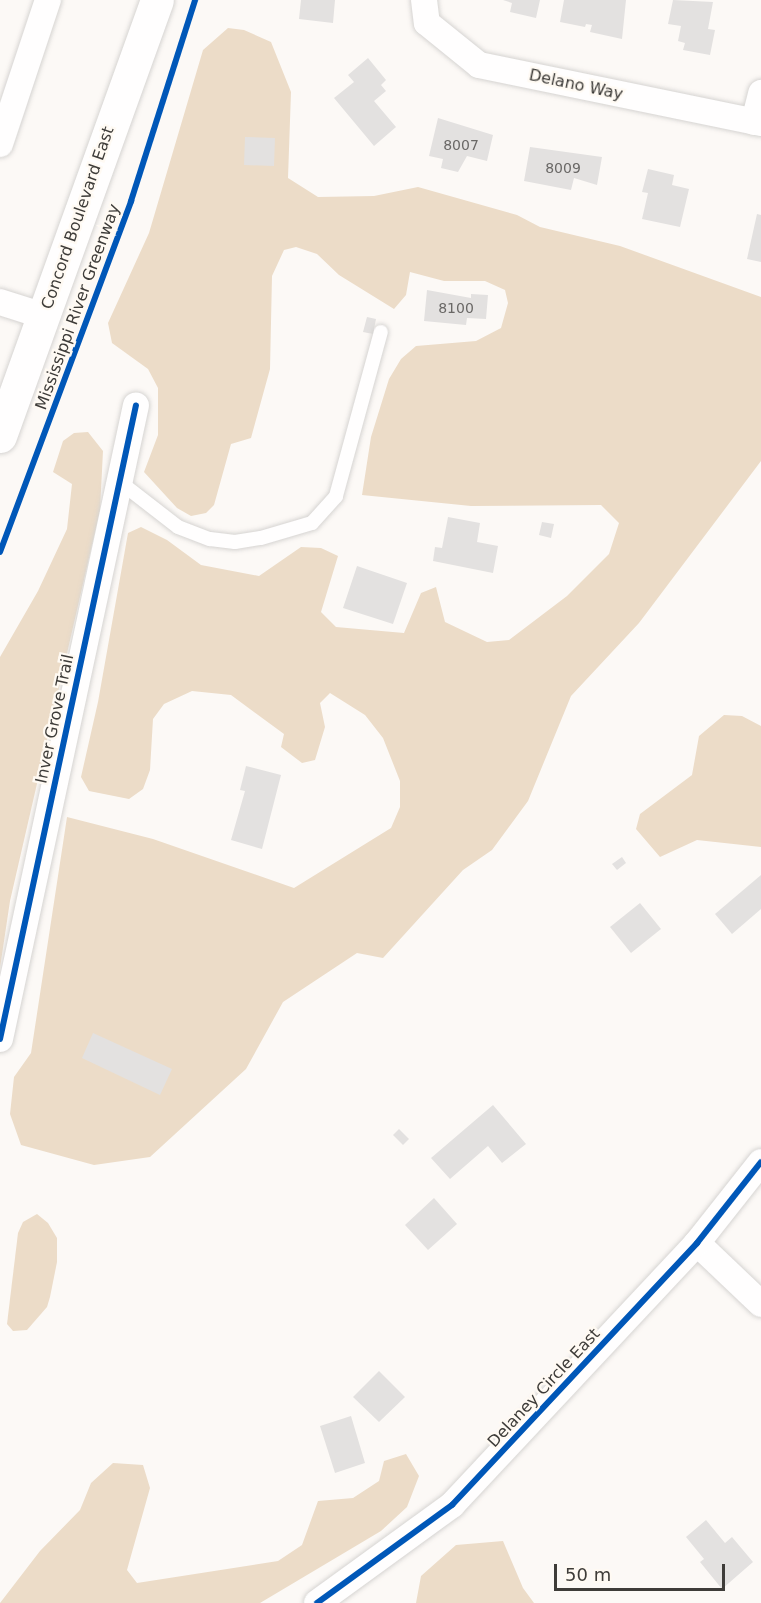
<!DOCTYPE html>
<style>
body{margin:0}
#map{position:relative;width:761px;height:1603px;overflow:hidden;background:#fcf9f6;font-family:"DejaVu Sans",sans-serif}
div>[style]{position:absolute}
.green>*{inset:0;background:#ecdcc8}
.building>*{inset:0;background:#e3e1e0}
.roads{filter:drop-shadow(0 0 2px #d6d4d2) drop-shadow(0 0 2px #d6d4d2)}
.service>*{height:14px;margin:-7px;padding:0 7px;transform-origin:7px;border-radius:7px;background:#fffefe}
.minor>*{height:26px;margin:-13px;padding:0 13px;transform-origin:13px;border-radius:13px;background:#fffefe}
.primary>*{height:33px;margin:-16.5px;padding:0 16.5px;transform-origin:16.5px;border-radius:16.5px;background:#fffefe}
.cycleway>*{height:6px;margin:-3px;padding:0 3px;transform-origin:3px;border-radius:3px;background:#0057b8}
span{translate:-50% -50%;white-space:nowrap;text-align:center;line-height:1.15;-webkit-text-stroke:4.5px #fffaf3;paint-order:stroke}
.number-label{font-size:14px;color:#6a6866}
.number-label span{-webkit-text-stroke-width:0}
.street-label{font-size:16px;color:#3e3c39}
.scale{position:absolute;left:554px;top:1564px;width:171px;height:27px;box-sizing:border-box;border:3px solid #3e3c39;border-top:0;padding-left:8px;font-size:18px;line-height:21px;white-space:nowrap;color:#3e3c39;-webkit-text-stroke:4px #fffaf3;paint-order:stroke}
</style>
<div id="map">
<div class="green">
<i style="clip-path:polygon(228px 28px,244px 30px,271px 42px,291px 92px,288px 178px,318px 197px,374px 196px,418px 187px,517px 215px,540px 227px,620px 246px,761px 297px,761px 461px,639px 623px,571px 696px,528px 801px,492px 850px,463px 870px,383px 958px,357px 953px,283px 1002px,246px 1069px,150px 1157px,94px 1165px,21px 1145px,10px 1114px,14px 1077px,31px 1053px,67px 817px,153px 839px,294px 888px,391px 828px,400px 807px,400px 781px,383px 738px,365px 715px,330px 693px,320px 703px,325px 727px,315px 760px,302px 763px,281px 747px,284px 734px,231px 695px,192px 691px,164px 704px,153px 719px,150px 770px,143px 789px,129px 799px,89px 791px,81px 777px,98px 702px,128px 533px,141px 527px,167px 540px,201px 565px,259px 576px,301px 547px,321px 548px,338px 556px,321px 612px,336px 627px,404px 633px,421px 593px,436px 587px,445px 622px,487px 642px,509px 640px,567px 596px,609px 554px,619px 523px,601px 505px,471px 506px,362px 495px,371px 437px,389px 379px,401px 359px,416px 346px,476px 341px,501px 328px,508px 303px,505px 290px,485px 281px,444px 281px,410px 272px,406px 295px,394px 309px,339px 275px,317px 254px,296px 247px,284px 250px,272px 276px,270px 369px,251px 438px,231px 444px,214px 505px,206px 513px,191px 516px,177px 508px,144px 472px,158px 435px,158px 388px,148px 369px,112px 343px,108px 323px,149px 233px,203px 50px)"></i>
<i style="clip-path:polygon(88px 432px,103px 451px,100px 510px,10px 901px,0 968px,0 657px,38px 591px,67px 529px,72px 484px,53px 472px,63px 441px,74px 433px)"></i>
<i style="clip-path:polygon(724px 715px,742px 716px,761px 726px,761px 847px,697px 840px,660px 857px,636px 829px,640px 814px,692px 775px,699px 736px)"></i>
<i style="clip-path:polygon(37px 1214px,48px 1223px,57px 1238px,57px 1262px,50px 1297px,47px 1307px,27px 1330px,13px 1331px,7px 1324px,18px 1233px,23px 1222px)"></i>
<i style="clip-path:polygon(406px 1454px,419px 1476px,407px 1507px,381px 1531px,260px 1603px,0 1603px,40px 1551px,80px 1510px,91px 1483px,113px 1463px,143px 1465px,150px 1488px,127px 1570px,137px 1583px,278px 1561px,302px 1545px,318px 1501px,353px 1498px,379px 1481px,384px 1461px)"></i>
<i style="clip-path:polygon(503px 1541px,523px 1588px,534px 1603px,416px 1603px,421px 1576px,456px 1545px)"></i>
</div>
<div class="building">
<i style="clip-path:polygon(301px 0,335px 0,333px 23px,299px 19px)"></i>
<i style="clip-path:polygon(503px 0,540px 0,536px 18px,510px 12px,512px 3px)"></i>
<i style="clip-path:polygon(564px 0,626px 0,622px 39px,590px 32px,592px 25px,586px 24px,585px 27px,560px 22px)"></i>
<i style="clip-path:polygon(673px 0,713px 2px,708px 29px,715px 30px,710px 55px,683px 50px,685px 43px,678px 41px,681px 26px,668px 24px)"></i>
<i style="clip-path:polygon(368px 58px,386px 80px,381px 85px,386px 91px,374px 101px,396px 127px,374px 146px,334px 98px,354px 82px,348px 75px)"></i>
<i style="clip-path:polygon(438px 118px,493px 135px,487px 161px,467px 156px,458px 172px,441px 168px,443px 159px,429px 156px)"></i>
<i style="clip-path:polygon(245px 137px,275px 138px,274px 166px,244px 165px)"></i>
<i style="clip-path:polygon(530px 147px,602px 157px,597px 185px,574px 178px,571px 190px,524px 181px)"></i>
<i style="clip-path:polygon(648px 169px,674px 175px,672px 185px,689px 189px,680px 227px,642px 219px,648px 193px,642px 192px)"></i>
<i style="clip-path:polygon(757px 214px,761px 215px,761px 262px,747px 259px)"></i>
<i style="clip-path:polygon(427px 290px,471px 298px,471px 294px,488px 295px,486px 319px,467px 318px,466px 325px,424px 321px)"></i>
<i style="clip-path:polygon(367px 317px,376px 319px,373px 334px,363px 332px)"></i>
<i style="clip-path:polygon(448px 517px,480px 523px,477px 542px,498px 546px,493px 573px,433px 561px,435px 547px,442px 548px)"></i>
<i style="clip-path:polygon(542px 522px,554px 524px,551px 538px,539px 535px)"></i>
<i style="clip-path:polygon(357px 566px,407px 583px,393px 624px,343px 608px)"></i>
<i style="clip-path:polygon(246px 766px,281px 775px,262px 849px,231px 840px,245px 791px,240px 790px)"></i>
<i style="clip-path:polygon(622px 857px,626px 863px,617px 870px,612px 864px)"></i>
<i style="clip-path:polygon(761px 875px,761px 909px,732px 934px,715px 914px)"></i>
<i style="clip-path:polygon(640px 903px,661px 929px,631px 953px,610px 927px)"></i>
<i style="clip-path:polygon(93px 1033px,172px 1069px,160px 1095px,82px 1058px)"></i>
<i style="clip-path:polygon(493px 1105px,526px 1144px,502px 1163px,488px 1146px,450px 1179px,431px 1158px)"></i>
<i style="clip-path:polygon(399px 1129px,409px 1139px,403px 1145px,393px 1135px)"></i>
<i style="clip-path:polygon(434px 1198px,457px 1224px,428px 1250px,405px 1225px)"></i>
<i style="clip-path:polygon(379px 1371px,405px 1397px,379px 1422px,353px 1397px)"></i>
<i style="clip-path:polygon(351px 1416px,365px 1463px,335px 1473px,320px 1426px)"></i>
<i style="clip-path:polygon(706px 1520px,725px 1543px,732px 1537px,753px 1562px,722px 1589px,700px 1562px,704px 1559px,686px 1537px)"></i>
</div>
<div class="roads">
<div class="service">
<i style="left:120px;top:482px;width:73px;rotate:37.8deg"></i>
<i style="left:178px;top:527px;width:34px;rotate:21deg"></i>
<i style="left:210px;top:539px;width:25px;rotate:7deg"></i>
<i style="left:235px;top:542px;width:26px;rotate:-9deg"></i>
<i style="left:261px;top:538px;width:53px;rotate:-16.4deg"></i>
<i style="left:312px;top:523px;width:36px;rotate:-48deg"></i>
<i style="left:336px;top:496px;width:170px;rotate:-74.7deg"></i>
</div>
<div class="minor">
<i style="left:424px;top:0;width:23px;rotate:83deg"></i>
<i style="left:427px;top:23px;width:67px;rotate:38.9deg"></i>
<i style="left:479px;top:65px;width:288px;rotate:11.6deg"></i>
<i style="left:754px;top:122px;width:30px;rotate:-76deg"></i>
<i style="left:0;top:144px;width:152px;rotate:-71.6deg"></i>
<i style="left:0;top:302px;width:46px;rotate:17.7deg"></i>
<i style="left:0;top:1039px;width:648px;rotate:-77.89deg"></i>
<i style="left:697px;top:1243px;width:88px;rotate:43.6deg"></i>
<i style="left:317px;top:1603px;width:167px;rotate:-36deg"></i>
<i style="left:452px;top:1505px;width:359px;rotate:-46.9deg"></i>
<i style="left:697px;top:1243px;width:103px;rotate:-51.7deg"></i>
</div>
<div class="primary">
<i style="left:0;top:436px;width:463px;rotate:-70.2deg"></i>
</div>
</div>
<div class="cycleway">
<i style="left:0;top:552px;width:375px;rotate:-69.5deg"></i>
<i style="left:131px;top:201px;width:211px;rotate:-72.3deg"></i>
<i style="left:0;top:1039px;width:648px;rotate:-77.89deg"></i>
<i style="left:317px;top:1603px;width:167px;rotate:-36deg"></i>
<i style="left:452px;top:1505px;width:359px;rotate:-46.9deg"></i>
<i style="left:697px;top:1243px;width:103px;rotate:-51.7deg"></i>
</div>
<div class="number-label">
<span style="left:461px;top:145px">8007</span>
<span style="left:563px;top:168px">8009</span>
<span style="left:456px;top:308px">8100</span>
</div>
<div class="street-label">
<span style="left:576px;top:85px;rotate:12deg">Delano Way</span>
<span style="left:78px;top:218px;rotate:-71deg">Concord Boulevard East</span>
<span style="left:78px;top:307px;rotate:-70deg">Mississippi River Greenway</span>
<span style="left:55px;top:719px;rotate:-78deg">Inver Grove Trail</span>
<span style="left:544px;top:1388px;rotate:-47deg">Delaney Circle East</span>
</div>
<div class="scale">50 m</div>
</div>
